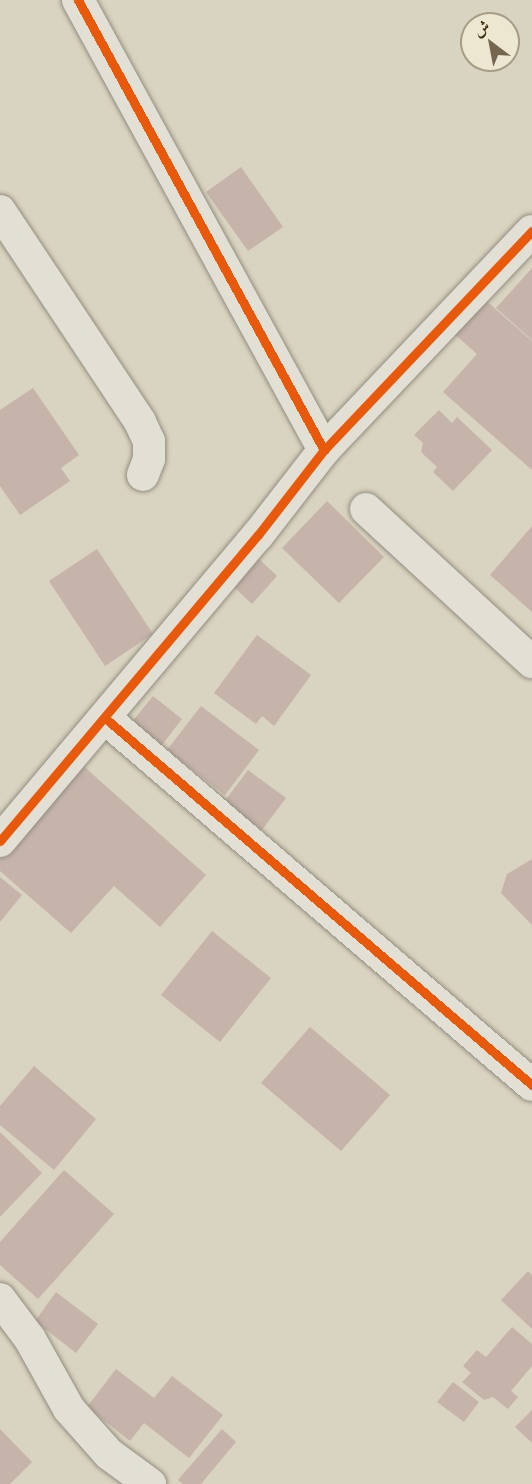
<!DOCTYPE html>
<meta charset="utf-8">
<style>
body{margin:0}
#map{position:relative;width:532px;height:1484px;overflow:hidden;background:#d9d3c1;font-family:"IM FELL Great Primer",Amiri,serif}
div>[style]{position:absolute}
.building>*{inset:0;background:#c6b4ab}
.roads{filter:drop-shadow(0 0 2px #938d7f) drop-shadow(0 0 2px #938d7f)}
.street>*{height:32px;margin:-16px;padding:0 16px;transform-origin:16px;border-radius:16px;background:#e2dfd5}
.cycleway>*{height:9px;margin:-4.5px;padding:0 4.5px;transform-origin:4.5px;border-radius:4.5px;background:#e8590c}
span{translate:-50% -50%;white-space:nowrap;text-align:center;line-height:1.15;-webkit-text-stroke:4.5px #ede6d0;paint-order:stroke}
.north{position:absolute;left:460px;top:12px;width:60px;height:60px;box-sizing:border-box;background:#ede6d0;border:2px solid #a79c84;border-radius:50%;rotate:328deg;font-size:16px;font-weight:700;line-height:24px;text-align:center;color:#3f2c11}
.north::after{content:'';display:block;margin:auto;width:21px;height:27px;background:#75664f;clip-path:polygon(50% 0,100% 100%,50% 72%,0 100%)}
</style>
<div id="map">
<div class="building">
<i style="clip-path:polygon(241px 167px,283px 227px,248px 251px,206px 192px)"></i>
<i style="clip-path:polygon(532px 268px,532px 340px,496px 308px)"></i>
<i style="clip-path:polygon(482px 297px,532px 341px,532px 470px,443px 392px,477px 354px,452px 332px)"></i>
<i style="clip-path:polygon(33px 388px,79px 455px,61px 468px,70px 481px,20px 515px,0 486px,0 410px)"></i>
<i style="clip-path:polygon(439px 410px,452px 423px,457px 417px,492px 450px,453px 491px,433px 472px,437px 467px,421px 452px,423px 443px,414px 435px)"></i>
<i style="clip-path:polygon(327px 501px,384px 557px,339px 603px,282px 548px)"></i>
<i style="clip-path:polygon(532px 526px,532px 612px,490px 575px)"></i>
<i style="clip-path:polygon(97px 549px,153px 634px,105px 666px,49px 581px)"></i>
<i style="clip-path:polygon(259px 559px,277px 576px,252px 604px,233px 586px)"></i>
<i style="clip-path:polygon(257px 635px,311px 675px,274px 726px,262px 716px,256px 724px,214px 693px)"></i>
<i style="clip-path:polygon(153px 696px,182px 719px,162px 745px,132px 722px)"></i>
<i style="clip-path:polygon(201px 706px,259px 750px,225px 795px,167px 750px)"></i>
<i style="clip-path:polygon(80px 763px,206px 875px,160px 927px,114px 886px,71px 933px,0 871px,0 853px)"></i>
<i style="clip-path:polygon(248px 770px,286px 798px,262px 830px,224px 802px)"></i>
<i style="clip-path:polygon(532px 859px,532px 925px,501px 893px,507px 874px)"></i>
<i style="clip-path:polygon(0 877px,22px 895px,0 922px)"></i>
<i style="clip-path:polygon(212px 931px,271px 978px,220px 1042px,161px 995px)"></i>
<i style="clip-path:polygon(310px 1027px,390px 1095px,341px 1151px,261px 1083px)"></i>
<i style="clip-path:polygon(34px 1066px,96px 1119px,54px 1170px,0 1125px,0 1106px)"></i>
<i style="clip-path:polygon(0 1132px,42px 1173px,0 1217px)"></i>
<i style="clip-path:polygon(64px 1170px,114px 1214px,38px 1299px,0 1265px,0 1242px)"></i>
<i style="clip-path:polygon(528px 1271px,532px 1275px,532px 1329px,501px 1300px)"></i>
<i style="clip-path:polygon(56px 1292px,98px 1324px,76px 1353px,35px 1321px)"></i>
<i style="clip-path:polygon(512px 1327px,532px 1344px,532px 1366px,511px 1391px,518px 1397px,508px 1409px,493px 1397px,484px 1400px,462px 1382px,471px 1373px,463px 1366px,477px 1350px,486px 1357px)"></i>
<i style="clip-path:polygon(116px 1369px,154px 1398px,172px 1376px,223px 1415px,189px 1458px,144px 1423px,130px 1441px,87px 1407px)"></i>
<i style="clip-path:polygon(453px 1382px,479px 1402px,464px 1422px,437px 1402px)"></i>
<i style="clip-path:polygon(532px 1410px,532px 1441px,531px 1442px,515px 1427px)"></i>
<i style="clip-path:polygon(0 1429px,32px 1462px,10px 1484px,0 1484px)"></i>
<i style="clip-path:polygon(222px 1429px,236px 1442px,201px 1484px,183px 1484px,178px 1480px)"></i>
</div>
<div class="roads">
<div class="street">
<i style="left:78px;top:0;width:513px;rotate:61.34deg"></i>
<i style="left:0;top:211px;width:253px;rotate:56.4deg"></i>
<i style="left:140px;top:422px;width:21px;rotate:65deg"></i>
<i style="left:149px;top:441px;width:18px;rotate:90deg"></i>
<i style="left:149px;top:459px;width:17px;rotate:111deg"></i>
<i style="left:366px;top:509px;width:226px;rotate:42.7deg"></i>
<i style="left:105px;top:718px;width:563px;rotate:40.68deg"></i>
<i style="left:0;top:841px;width:400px;rotate:-49.9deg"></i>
<i style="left:258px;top:535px;width:108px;rotate:-52.2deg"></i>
<i style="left:324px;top:450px;width:302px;rotate:-46.5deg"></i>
<i style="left:0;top:1299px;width:50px;rotate:53.1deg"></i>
<i style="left:30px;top:1339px;width:80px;rotate:60.9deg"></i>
<i style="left:69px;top:1409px;width:60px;rotate:48.4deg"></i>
<i style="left:109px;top:1454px;width:51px;rotate:36.2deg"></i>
</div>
</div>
<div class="cycleway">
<i style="left:78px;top:0;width:513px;rotate:61.34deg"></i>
<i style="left:105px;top:718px;width:563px;rotate:40.68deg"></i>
<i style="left:0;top:841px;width:400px;rotate:-49.9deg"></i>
<i style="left:258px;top:535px;width:108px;rotate:-52.2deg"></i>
<i style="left:324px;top:450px;width:302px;rotate:-46.5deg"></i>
</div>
<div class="north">ش</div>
</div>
